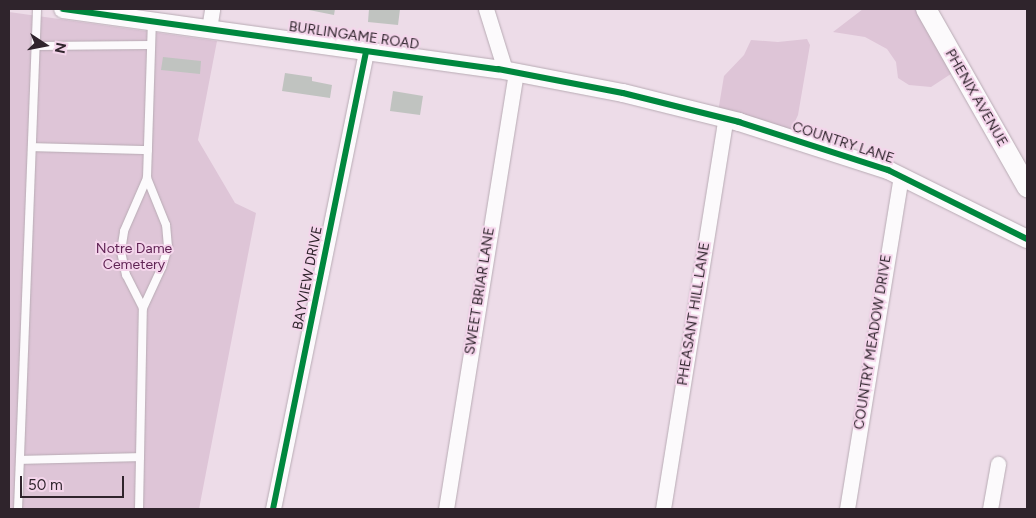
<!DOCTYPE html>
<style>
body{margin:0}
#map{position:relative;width:1036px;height:518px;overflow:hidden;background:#eddce8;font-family:Figtree,sans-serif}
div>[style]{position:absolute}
.green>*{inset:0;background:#dec5d7}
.building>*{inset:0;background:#c0c3c0}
.roads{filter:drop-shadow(0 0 1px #b8abb4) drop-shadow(0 0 1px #b8abb4)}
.service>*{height:8px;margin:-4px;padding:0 4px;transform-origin:4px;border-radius:4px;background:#fcfafc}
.minor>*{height:15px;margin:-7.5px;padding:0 7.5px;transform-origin:7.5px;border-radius:7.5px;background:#fcfafc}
.tertiary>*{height:18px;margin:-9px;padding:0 9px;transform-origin:9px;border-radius:9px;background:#fcfafc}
.secondary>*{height:20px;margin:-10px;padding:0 10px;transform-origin:10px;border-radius:10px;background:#fcfafc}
.cycleway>*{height:6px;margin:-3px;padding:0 3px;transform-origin:3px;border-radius:3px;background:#00873e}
span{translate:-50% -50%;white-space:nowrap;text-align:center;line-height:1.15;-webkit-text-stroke:4px #f4d5eb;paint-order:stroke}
.street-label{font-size:14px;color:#2f242c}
.park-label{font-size:14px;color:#612455}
.frame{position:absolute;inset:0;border:10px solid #2f242c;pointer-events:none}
.north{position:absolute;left:20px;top:20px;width:50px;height:50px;-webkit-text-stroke:4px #f4d5eb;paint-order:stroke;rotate:101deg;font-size:14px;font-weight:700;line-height:20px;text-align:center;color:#2f242c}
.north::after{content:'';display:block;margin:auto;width:18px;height:22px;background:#2f242c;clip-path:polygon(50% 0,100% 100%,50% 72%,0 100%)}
.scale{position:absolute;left:20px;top:476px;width:104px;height:22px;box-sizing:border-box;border:2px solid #2f242c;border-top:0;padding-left:6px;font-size:15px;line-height:18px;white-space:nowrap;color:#2f242c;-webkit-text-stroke:4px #f4d5eb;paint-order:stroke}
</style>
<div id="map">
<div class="green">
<i style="clip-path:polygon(863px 9px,927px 9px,960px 68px,931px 87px,909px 85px,898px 78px,896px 62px,887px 49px,865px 37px,833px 32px)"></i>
<i style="clip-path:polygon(9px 12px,217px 41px,198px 140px,235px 203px,256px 213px,199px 509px,9px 509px)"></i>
<i style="clip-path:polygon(807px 39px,810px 45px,798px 115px,788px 137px,717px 118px,724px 76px,744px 55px,751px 40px,778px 42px)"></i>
</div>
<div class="building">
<i style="clip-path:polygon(304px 9px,335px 9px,334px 15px)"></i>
<i style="clip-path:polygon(369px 9px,400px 9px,398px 25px,368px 22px)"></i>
<i style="clip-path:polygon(163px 57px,201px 61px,200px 74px,161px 70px)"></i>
<i style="clip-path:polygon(285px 73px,312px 77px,312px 81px,332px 85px,330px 98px,282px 91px)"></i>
<i style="clip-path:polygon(393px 91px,423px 96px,420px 115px,390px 111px)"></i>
</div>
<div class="roads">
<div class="service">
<i style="left:36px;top:46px;width:115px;rotate:-0.5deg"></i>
<i style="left:32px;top:147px;width:116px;rotate:1.5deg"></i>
<i style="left:143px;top:308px;width:37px;rotate:-117deg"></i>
<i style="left:126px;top:275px;width:25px;rotate:-102deg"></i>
<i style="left:121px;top:251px;width:20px;rotate:-81deg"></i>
<i style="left:124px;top:231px;width:58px;rotate:-66.5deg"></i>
<i style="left:20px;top:460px;width:120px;rotate:-1.4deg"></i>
<i style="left:18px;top:509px;width:500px;rotate:-87.82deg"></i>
<i style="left:139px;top:509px;width:201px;rotate:-88.9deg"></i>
<i style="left:143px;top:308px;width:45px;rotate:-65.1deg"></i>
<i style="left:162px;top:267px;width:21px;rotate:-73deg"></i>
<i style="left:168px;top:247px;width:22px;rotate:-95deg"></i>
<i style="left:166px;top:225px;width:51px;rotate:-112deg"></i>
<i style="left:147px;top:178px;width:157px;rotate:-88.2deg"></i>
</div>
<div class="minor">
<i style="left:486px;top:9px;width:64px;rotate:72.7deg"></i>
<i style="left:209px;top:29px;width:20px;rotate:-81deg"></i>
<i style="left:273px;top:509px;width:467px;rotate:-78.5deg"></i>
<i style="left:446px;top:509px;width:443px;rotate:-80.9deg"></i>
<i style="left:663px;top:509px;width:394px;rotate:-80.9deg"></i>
<i style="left:847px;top:509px;width:338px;rotate:-80.8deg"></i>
<i style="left:990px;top:509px;width:46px;rotate:-79.9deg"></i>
</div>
<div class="tertiary">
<i style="left:63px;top:9px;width:439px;rotate:7.9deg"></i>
<i style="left:498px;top:69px;width:127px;rotate:10.9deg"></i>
<i style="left:623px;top:93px;width:120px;rotate:14deg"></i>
<i style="left:739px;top:122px;width:157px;rotate:17.9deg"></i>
<i style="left:888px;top:170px;width:155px;rotate:26.4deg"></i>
</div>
<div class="secondary">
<i style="left:926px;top:9px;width:205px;rotate:60.4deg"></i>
</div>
</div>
<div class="cycleway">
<i style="left:63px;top:9px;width:439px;rotate:7.9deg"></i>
<i style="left:498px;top:69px;width:127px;rotate:10.9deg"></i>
<i style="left:623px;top:93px;width:120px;rotate:14deg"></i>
<i style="left:739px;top:122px;width:157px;rotate:17.9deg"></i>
<i style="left:888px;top:170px;width:155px;rotate:26.4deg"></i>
<i style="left:273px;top:509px;width:467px;rotate:-78.5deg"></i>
</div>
<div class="street-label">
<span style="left:354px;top:36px;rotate:8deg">BURLINGAME ROAD</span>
<span style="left:976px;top:98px;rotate:60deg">PHENIX AVENUE</span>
<span style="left:843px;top:143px;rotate:18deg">COUNTRY LANE</span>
<span style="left:308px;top:278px;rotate:-79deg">BAYVIEW DRIVE</span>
<span style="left:480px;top:291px;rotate:-81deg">SWEET BRIAR LANE</span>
<span style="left:694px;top:314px;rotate:-81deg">PHEASANT HILL LANE</span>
<span style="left:873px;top:342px;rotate:-81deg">COUNTRY MEADOW DRIVE</span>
</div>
<div class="park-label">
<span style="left:134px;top:257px">Notre Dame<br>Cemetery</span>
</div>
<div class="frame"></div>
<div class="north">N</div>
<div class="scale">50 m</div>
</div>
